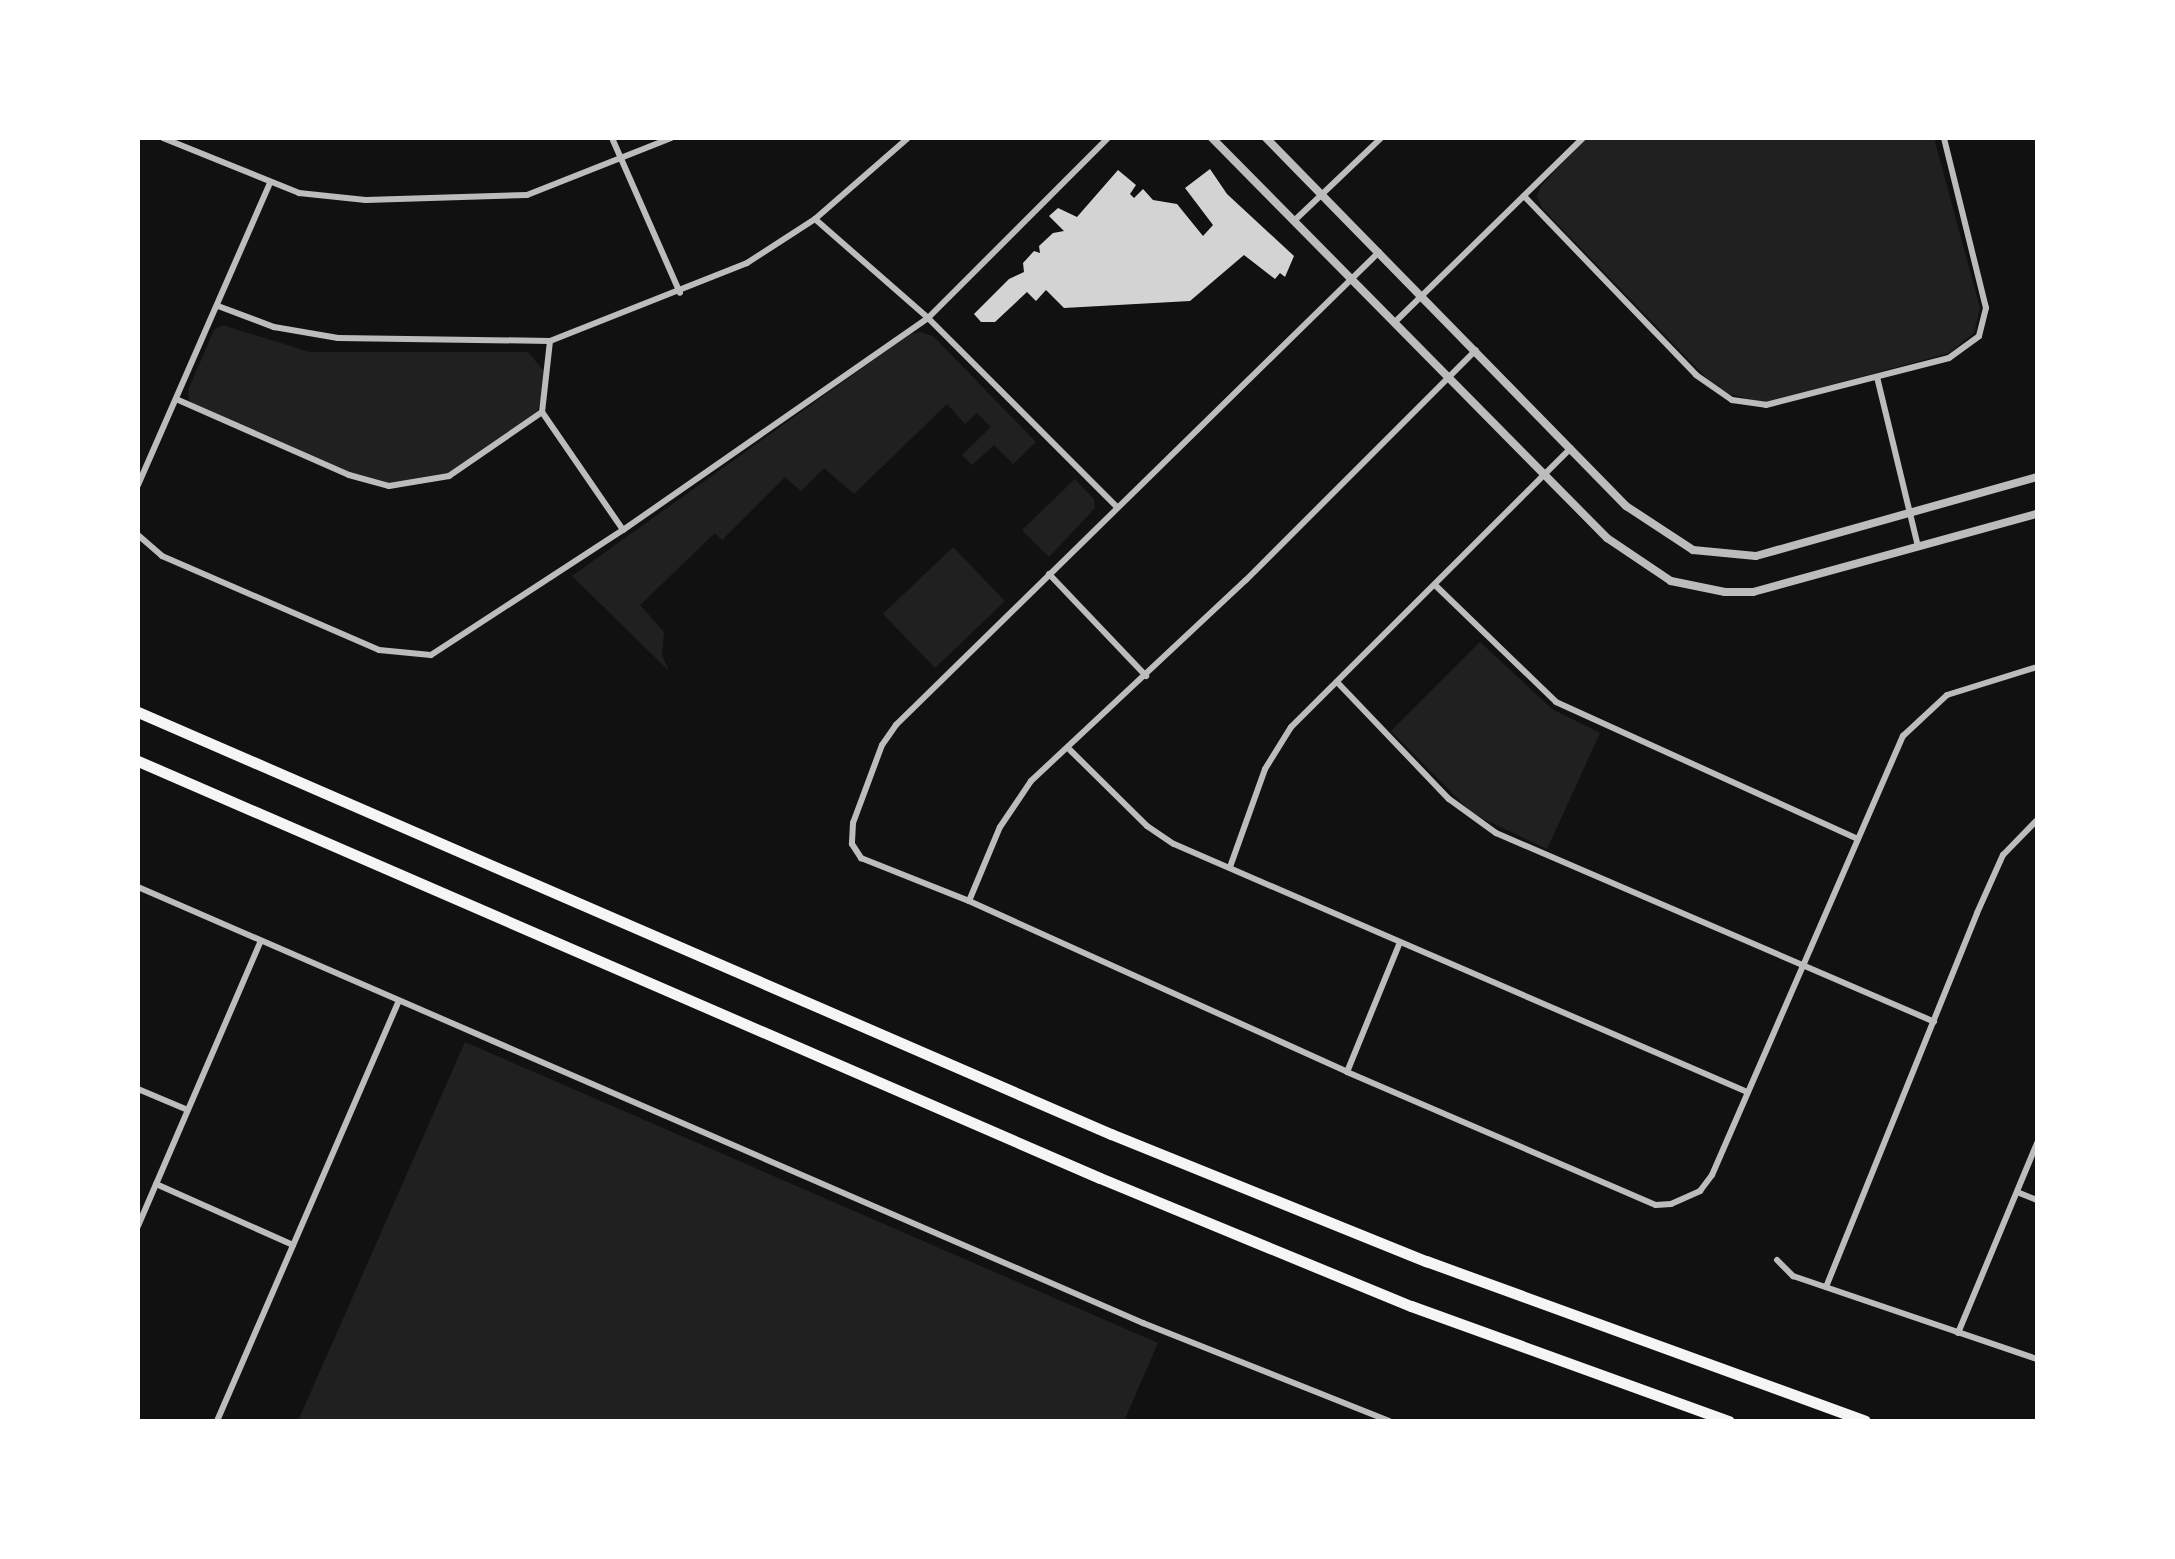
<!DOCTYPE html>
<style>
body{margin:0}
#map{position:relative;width:2175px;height:1559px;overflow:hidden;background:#111;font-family:"Nunito Sans",sans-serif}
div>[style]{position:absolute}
.green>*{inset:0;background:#202020}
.building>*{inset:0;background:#d3d3d3}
.minor>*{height:6px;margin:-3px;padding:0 3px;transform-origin:3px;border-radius:3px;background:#bcbcbc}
.tertiary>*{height:8px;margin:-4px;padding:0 4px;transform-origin:4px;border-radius:4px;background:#bcbcbc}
.motorway>*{height:11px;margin:-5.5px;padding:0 5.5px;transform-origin:5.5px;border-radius:5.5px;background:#f5f5f5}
span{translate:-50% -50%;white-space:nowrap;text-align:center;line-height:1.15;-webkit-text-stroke:6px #fff;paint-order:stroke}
.frame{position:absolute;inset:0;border:140px solid #fff;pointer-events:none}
</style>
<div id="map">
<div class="green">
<i style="clip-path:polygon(1586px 138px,1934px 138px,1980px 308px,1974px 333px,1949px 353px,1764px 403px,1719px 391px,1542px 208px,1537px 196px,1541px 186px)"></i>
<i style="clip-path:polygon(222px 325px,310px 352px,528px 352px,544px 371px,542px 397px,537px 412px,448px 474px,395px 485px,363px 478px,198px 408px,189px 400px,188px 390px,214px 330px)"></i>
<i style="clip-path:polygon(920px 332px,933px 336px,1036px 442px,1013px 464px,994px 445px,972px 465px,962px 455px,991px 427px,977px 413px,965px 424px,947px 404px,854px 494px,824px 468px,801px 491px,785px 477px,722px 540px,715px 533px,640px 605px,664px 632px,662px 655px,669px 671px,572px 576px,910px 334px)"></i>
<i style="clip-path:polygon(1075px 479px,1094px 499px,1095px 508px,1049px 557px,1022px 530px)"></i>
<i style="clip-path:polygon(953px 547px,1005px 601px,935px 668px,883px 614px)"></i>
<i style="clip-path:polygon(1480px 642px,1552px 709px,1600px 733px,1547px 849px,1473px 814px,1391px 731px)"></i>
<i style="clip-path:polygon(465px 1042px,1158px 1343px,1124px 1421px,298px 1421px)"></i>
</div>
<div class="building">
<i style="clip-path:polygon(1210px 169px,1227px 194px,1294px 256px,1285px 277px,1280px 273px,1275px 279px,1244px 255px,1190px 301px,1064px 308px,1046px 290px,1036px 301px,1027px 292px,995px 322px,981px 322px,974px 314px,1009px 279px,1024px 272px,1023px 263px,1034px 251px,1040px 253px,1039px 246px,1053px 233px,1064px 231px,1049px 216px,1058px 208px,1077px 217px,1118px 170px,1136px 185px,1130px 194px,1134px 198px,1143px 189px,1153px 200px,1177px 204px,1203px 236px,1213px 225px,1185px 188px)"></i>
</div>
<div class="minor">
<i style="left:163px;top:138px;width:147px;rotate:22deg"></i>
<i style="left:299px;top:193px;width:67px;rotate:6deg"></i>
<i style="left:366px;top:200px;width:161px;rotate:-1.8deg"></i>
<i style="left:527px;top:195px;width:155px;rotate:-21.6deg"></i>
<i style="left:612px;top:138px;width:169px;rotate:66.3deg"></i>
<i style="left:1524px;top:196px;width:248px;rotate:46.1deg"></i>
<i style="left:1696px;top:375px;width:44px;rotate:34.8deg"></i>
<i style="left:1732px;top:400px;width:34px;rotate:8deg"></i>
<i style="left:1766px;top:405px;width:189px;rotate:-14.4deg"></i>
<i style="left:1949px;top:358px;width:37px;rotate:-36deg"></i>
<i style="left:1979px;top:336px;width:29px;rotate:-76deg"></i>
<i style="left:1986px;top:308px;width:175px;rotate:-103.9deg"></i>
<i style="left:815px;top:219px;width:150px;rotate:41.2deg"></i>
<i style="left:928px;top:318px;width:267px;rotate:45deg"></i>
<i style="left:1295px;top:220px;width:119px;rotate:-43.6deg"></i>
<i style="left:1379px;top:252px;width:676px;rotate:135.6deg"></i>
<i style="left:896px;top:725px;width:24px;rotate:125deg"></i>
<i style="left:882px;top:745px;width:83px;rotate:110.4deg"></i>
<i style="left:853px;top:823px;width:21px;rotate:93deg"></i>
<i style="left:852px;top:844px;width:17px;rotate:57deg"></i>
<i style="left:861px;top:858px;width:116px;rotate:21.7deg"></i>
<i style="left:969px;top:901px;width:415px;rotate:24.3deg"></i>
<i style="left:1347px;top:1072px;width:336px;rotate:23.3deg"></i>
<i style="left:1656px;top:1205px;width:15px;rotate:-4deg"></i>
<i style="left:1671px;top:1204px;width:32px;rotate:-24deg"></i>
<i style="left:1700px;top:1191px;width:20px;rotate:-53deg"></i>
<i style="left:1712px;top:1175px;width:479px;rotate:-66.5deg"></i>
<i style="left:1903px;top:736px;width:60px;rotate:-43deg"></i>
<i style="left:1947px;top:695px;width:94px;rotate:-17.3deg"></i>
<i style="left:218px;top:306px;width:60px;rotate:20.6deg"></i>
<i style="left:274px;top:327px;width:65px;rotate:9.8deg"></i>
<i style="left:338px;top:338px;width:212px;rotate:0.8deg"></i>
<i style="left:550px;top:341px;width:212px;rotate:-21.6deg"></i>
<i style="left:747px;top:263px;width:81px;rotate:-32.9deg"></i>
<i style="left:815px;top:219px;width:123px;rotate:-41.1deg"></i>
<i style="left:1395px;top:322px;width:263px;rotate:-44.4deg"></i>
<i style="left:550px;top:341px;width:71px;rotate:96.4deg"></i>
<i style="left:542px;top:412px;width:143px;rotate:55.5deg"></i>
<i style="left:1877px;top:377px;width:175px;rotate:76.4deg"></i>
<i style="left:176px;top:399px;width:189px;rotate:23.7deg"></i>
<i style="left:349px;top:475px;width:41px;rotate:15.4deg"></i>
<i style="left:389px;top:486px;width:61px;rotate:-9.5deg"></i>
<i style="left:449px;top:476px;width:113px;rotate:-34.5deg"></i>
<i style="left:138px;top:485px;width:330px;rotate:-66.4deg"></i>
<i style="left:138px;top:535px;width:32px;rotate:41deg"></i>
<i style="left:162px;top:556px;width:236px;rotate:23.4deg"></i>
<i style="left:379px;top:650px;width:52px;rotate:5.5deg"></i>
<i style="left:431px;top:655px;width:229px;rotate:-33.1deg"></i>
<i style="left:623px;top:530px;width:371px;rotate:-34.8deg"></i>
<i style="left:928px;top:318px;width:255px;rotate:-45deg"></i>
<i style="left:1049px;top:574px;width:141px;rotate:46.4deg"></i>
<i style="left:1435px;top:585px;width:168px;rotate:44deg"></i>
<i style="left:1556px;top:702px;width:329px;rotate:24.4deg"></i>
<i style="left:1337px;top:682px;width:162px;rotate:46.3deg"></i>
<i style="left:1449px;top:799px;width:58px;rotate:35.9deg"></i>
<i style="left:1496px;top:833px;width:477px;rotate:23.3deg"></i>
<i style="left:1070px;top:750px;width:108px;rotate:44.6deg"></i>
<i style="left:1147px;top:826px;width:32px;rotate:34deg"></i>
<i style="left:1174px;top:844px;width:624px;rotate:23.4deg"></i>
<i style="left:1230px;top:867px;width:104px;rotate:-70.3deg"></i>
<i style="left:1265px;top:769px;width:49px;rotate:-58.2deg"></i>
<i style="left:1291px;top:727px;width:395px;rotate:-44.9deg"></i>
<i style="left:138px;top:887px;width:1096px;rotate:23.45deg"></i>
<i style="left:1143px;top:1323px;width:265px;rotate:21.7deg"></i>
<i style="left:969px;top:901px;width:80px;rotate:-67.3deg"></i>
<i style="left:1000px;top:827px;width:55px;rotate:-56deg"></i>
<i style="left:1031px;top:781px;width:294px;rotate:-43.1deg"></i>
<i style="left:1246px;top:580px;width:325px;rotate:-45deg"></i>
<i style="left:1347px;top:1072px;width:140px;rotate:-67.8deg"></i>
<i style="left:138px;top:1089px;width:54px;rotate:22.8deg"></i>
<i style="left:156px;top:1184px;width:150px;rotate:24deg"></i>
<i style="left:2017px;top:1192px;width:22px;rotate:22deg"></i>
<i style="left:138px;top:1226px;width:308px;rotate:-66.7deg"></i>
<i style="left:1777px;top:1260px;width:23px;rotate:45deg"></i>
<i style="left:1793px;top:1276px;width:258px;rotate:18.8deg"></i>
<i style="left:1826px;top:1287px;width:403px;rotate:-68deg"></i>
<i style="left:1977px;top:913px;width:64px;rotate:-65.9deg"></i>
<i style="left:2003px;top:855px;width:49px;rotate:-45.8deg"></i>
<i style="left:1958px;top:1333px;width:206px;rotate:-67.4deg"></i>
<i style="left:217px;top:1421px;width:456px;rotate:-66.6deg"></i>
</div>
<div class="tertiary">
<i style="left:1212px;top:138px;width:562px;rotate:45.36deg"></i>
<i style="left:1607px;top:538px;width:77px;rotate:33.9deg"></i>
<i style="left:1671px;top:581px;width:55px;rotate:11.5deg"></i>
<i style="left:1725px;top:592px;width:28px"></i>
<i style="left:1753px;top:592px;width:295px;rotate:-15.4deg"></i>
<i style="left:1266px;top:138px;width:515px;rotate:45.63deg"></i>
<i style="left:1626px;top:506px;width:80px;rotate:33.3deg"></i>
<i style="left:1693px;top:550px;width:63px;rotate:5.4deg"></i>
<i style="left:1756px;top:556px;width:292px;rotate:-15.7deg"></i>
</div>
<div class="motorway">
<i style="left:138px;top:712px;width:1061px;rotate:23.45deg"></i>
<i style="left:1111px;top:1134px;width:340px;rotate:22deg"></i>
<i style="left:1426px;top:1261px;width:467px;rotate:20deg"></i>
<i style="left:138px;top:761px;width:1048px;rotate:23.44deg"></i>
<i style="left:1100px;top:1178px;width:336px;rotate:22.4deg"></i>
<i style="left:1411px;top:1306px;width:338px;rotate:19.9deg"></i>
</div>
<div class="frame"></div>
</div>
